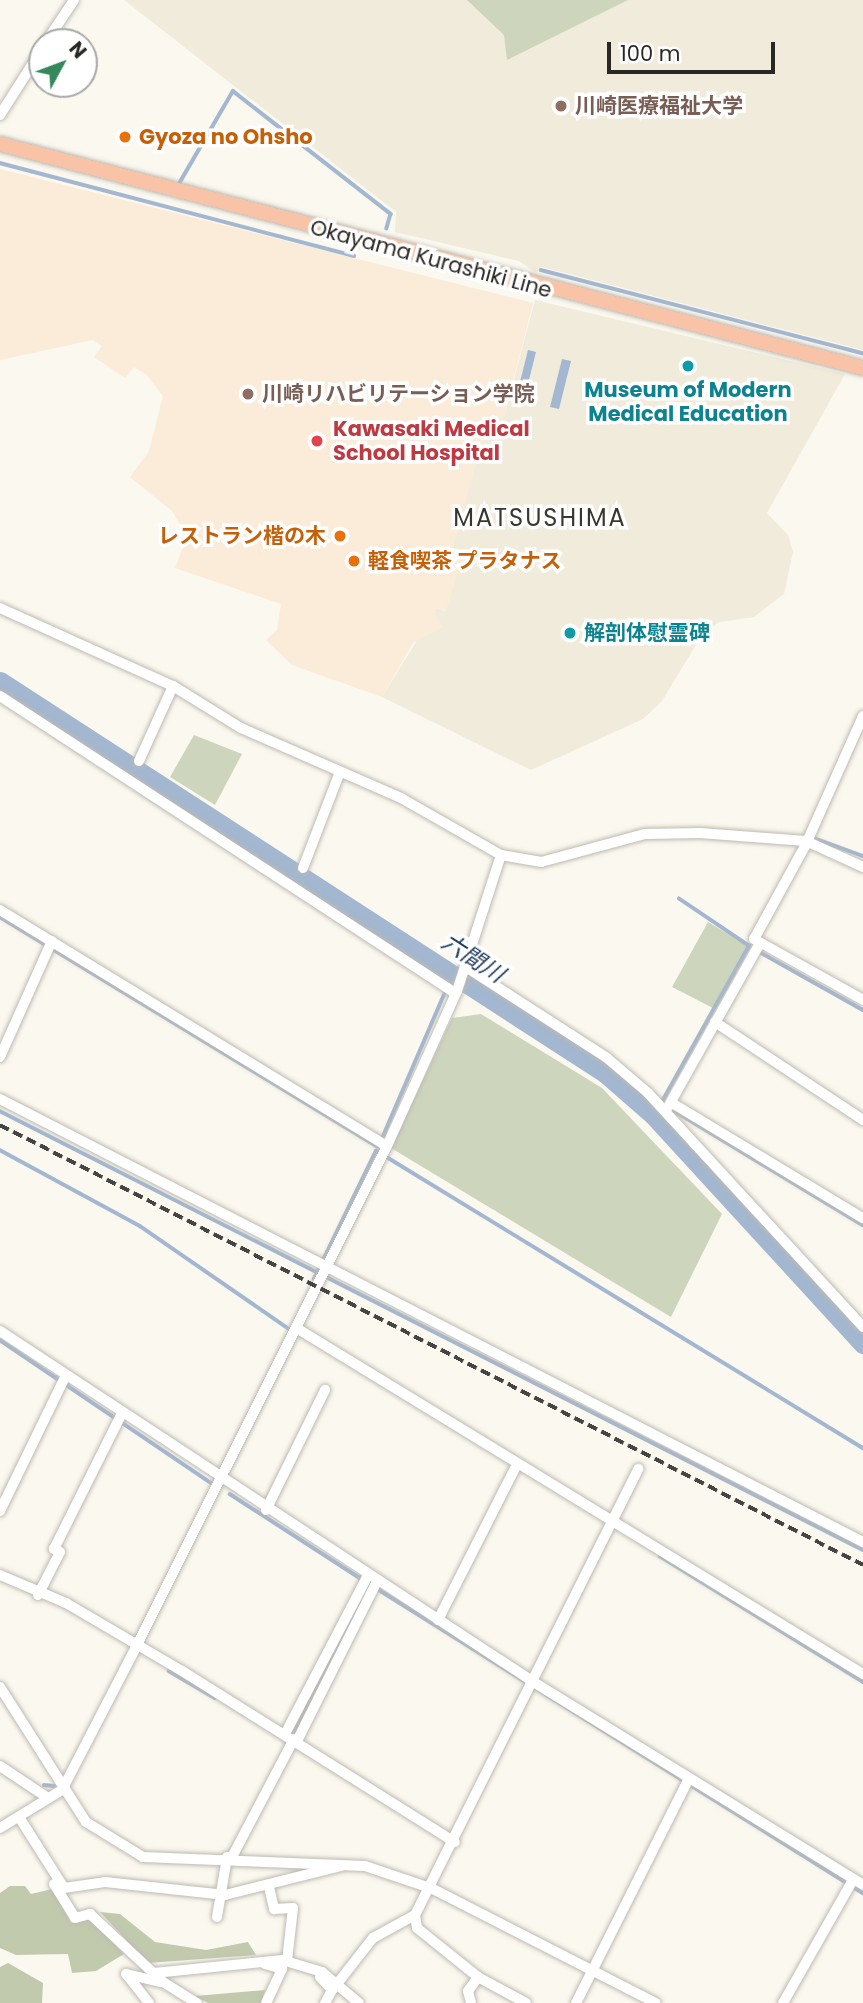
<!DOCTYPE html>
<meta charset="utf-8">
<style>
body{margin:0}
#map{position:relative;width:863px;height:2003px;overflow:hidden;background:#fbf8ef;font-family:Poppins,"Noto Sans JP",sans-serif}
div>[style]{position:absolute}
.built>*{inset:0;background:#f0ebda}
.medical>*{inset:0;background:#faecd8}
.green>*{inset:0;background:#ced5bd}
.forest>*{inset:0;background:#c2caad}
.water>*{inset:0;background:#a3b7d0}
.stream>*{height:3.5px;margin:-1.75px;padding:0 1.75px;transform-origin:1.75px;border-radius:1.75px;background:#a3b7d0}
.river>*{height:19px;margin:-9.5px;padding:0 9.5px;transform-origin:9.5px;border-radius:9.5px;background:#a3b7d0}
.roads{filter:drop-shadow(0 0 2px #bdbab2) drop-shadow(0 0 2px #bdbab2)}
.minor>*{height:10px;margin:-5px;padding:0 5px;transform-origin:5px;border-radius:5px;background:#fff}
.major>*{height:14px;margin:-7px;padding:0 7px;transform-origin:7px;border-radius:7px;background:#f8c3a6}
.rail>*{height:3.5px;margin-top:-1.75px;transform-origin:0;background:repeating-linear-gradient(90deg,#474541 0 10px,transparent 0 15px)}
.dots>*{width:19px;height:19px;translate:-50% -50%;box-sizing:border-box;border:4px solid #fff;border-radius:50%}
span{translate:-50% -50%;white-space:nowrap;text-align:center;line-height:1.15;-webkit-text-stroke:7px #fff;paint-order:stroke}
.education-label{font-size:21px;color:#785e54;font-weight:700}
.left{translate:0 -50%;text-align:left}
.food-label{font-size:21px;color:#c56008;font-weight:700}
.right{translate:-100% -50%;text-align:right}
.street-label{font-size:21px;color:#292824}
.culture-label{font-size:21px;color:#0d838f;font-weight:700}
.health-label{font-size:21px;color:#be3a42;font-weight:700}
.water-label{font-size:23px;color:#213e62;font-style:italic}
.quarter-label{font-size:24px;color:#38362f;letter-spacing:2px}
.north{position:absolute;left:28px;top:28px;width:70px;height:70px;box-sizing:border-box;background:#fff;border:2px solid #a9a9a7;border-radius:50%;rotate:49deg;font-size:19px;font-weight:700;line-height:28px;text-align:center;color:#292824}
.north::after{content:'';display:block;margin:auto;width:24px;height:32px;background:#34885b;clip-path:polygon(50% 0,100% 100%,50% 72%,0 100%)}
.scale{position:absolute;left:607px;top:42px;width:168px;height:32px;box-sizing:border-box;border:4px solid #292824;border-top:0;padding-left:9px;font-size:21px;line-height:24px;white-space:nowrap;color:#292824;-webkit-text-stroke:5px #fff;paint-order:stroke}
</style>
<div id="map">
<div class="built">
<i style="clip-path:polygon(124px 0,863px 0,863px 350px,542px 267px,536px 273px,519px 261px,395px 232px,396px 212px)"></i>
<i style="clip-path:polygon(535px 300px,845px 374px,767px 513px,788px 535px,793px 552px,784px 594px,754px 617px,719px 622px,702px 635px,662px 701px,643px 719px,531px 770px,382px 697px,437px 608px,445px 611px,463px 552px,452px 548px,486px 427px,504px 417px)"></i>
</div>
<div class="medical">
<i style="clip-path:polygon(0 169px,533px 303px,504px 417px,486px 427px,453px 548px,464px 552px,446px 611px,437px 608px,435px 614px,443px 627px,413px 643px,382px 697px,292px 665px,266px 640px,277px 630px,281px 604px,175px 568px,187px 536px,172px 511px,130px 477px,149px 451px,163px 396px,146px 374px,134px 367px,125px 378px,94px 357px,102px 346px,93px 340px,0 360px)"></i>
</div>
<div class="green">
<i style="clip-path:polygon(467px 0,628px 0,507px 60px,504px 35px)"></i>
<i style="clip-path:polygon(194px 735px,242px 754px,215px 805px,170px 777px)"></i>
<i style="clip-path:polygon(708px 922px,749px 946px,715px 1009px,672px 987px)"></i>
<i style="clip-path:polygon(481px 1014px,602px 1088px,722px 1214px,671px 1317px,391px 1148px,452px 1018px)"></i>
</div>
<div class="forest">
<i style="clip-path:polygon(10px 1886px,25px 1886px,31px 1894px,52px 1889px,71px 1923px,90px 1919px,124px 1954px,96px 1971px,72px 1973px,68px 1954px,16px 1955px,0 1948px,0 1893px)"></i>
<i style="clip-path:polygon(100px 1912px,120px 1914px,155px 1942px,206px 1950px,248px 1942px,256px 1955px,148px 1963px)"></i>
<i style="clip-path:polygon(8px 1963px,43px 1983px,42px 2003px,0 2003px,0 1967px)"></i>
<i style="clip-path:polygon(265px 1990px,261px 2003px,208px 2003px,195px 1996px)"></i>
</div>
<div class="water">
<i style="clip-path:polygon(528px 350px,536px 352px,524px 400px,516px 398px)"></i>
<i style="clip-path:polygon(562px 359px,571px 361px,559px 409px,550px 407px)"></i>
</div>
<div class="stream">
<i style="left:0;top:163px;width:366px;rotate:14.7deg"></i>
<i style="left:180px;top:182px;width:105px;rotate:-59.8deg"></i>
<i style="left:233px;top:91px;width:200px;rotate:37.9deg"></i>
<i style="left:391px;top:214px;width:15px;rotate:106deg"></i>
<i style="left:541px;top:270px;width:333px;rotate:14.5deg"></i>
<i style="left:816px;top:839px;width:50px;rotate:19.9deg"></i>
<i style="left:0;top:917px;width:442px;rotate:31.3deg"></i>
<i style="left:758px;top:951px;width:120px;rotate:29.3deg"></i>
<i style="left:673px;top:1110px;width:222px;rotate:31.2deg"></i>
<i style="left:0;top:1111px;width:968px;rotate:26.96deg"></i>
<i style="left:654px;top:1116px;width:195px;rotate:-60.8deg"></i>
<i style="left:749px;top:946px;width:84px;rotate:-146.1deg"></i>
<i style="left:381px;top:1141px;width:180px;rotate:-66.7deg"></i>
<i style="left:0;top:1150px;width:159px;rotate:28.5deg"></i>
<i style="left:140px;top:1226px;width:185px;rotate:34.6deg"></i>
<i style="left:377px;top:1151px;width:570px;rotate:31.43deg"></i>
<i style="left:314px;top:1279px;width:142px;rotate:-64.2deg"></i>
<i style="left:0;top:1340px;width:258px;rotate:34.1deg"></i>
<i style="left:230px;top:1494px;width:158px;rotate:32.9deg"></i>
<i style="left:660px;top:1556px;width:239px;rotate:31.8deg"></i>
<i style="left:376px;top:1588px;width:575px;rotate:32.06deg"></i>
<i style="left:169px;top:1671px;width:53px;rotate:30.4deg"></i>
<i style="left:291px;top:1738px;width:173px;rotate:-62.8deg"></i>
<i style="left:44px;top:1785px;width:10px;rotate:6deg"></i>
</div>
<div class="river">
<i style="left:0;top:681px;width:722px;rotate:32.96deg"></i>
<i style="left:606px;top:1074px;width:62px;rotate:41.1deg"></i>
<i style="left:653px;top:1115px;width:311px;rotate:47.5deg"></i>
</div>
<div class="roads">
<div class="minor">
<i style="left:46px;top:42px;width:50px;rotate:-56.3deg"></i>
<i style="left:0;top:115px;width:78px;rotate:-57.5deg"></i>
<i style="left:0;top:608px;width:190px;rotate:24.3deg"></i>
<i style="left:173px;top:686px;width:80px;rotate:31.7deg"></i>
<i style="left:241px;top:728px;width:175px;rotate:23.6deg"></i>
<i style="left:401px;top:798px;width:115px;rotate:29.7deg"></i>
<i style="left:501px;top:855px;width:41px;rotate:9.9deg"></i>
<i style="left:541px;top:862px;width:108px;rotate:-15.1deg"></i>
<i style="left:645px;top:834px;width:55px;rotate:-1deg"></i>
<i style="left:700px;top:833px;width:106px;rotate:4.3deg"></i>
<i style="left:806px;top:841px;width:63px;rotate:24.5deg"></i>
<i style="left:0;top:696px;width:543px;rotate:33.13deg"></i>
<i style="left:863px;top:716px;width:142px;rotate:114deg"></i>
<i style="left:805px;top:846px;width:106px;rotate:118.7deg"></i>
<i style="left:754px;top:939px;width:125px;rotate:29.2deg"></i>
<i style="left:139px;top:761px;width:82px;rotate:-65.6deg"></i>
<i style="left:303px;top:868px;width:101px;rotate:-69deg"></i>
<i style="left:0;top:910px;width:453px;rotate:31.4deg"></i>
<i style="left:466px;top:967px;width:168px;rotate:32.8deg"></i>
<i style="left:607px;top:1058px;width:54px;rotate:40.5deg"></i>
<i style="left:648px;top:1093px;width:318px;rotate:47.4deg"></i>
<i style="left:715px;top:1022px;width:178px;rotate:33.5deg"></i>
<i style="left:0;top:1057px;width:127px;rotate:-65.9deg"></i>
<i style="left:0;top:1099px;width:970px;rotate:27.17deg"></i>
<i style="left:672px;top:1103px;width:223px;rotate:31.1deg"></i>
<i style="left:668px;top:1107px;width:188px;rotate:-60.7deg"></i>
<i style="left:298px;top:1329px;width:662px;rotate:31.41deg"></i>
<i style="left:0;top:1331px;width:640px;rotate:33.34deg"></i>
<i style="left:535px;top:1683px;width:385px;rotate:31.6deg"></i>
<i style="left:266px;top:1510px;width:134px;rotate:-63.8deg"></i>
<i style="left:0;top:1511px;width:151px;rotate:-64.1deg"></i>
<i style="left:0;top:1575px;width:72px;rotate:23deg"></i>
<i style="left:66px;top:1603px;width:134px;rotate:30.4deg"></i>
<i style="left:182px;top:1671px;width:322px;rotate:32.1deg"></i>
<i style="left:38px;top:1595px;width:48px;rotate:-62.9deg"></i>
<i style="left:60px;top:1552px;width:7px;rotate:-153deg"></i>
<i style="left:54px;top:1549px;width:152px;rotate:-63.4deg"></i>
<i style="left:438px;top:1620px;width:170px;rotate:-63.1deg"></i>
<i style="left:0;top:1687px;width:160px;rotate:57.5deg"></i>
<i style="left:86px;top:1822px;width:67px;rotate:31.6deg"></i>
<i style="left:143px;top:1857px;width:222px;rotate:2.3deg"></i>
<i style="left:365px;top:1866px;width:72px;rotate:18.7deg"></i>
<i style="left:433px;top:1889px;width:250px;rotate:27.1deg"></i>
<i style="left:285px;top:1734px;width:179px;rotate:-62.4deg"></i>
<i style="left:297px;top:1741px;width:179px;rotate:-63.4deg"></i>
<i style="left:0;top:1766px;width:58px;rotate:33.7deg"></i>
<i style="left:19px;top:1817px;width:84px;rotate:57.6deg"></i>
<i style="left:64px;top:1888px;width:41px;rotate:-8.3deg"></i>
<i style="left:105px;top:1882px;width:121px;rotate:6.2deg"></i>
<i style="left:225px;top:1895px;width:120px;rotate:-14deg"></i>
<i style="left:0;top:1828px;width:73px;rotate:-31.5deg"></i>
<i style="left:62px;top:1790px;width:159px;rotate:-62.6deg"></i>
<i style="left:135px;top:1649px;width:563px;rotate:-63.39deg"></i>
<i style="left:387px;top:1146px;width:170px;rotate:-65.7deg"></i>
<i style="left:457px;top:991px;width:143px;rotate:-72.1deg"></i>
<i style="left:232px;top:1857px;width:133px;rotate:-62.3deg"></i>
<i style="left:54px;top:1884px;width:40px;rotate:58deg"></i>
<i style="left:75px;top:1918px;width:16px;rotate:-15deg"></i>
<i style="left:90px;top:1914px;width:100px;rotate:43deg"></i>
<i style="left:163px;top:1982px;width:40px;rotate:32deg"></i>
<i style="left:269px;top:1887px;width:23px;rotate:77deg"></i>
<i style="left:274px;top:1909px;width:19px;rotate:-3deg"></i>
<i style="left:293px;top:1908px;width:53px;rotate:96.5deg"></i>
<i style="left:217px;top:1917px;width:61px;rotate:-80.5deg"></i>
<i style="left:265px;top:1964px;width:18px;rotate:16deg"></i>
<i style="left:282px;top:1969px;width:38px;rotate:115deg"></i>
<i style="left:154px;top:1973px;width:129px;rotate:-5.8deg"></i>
<i style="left:282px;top:1960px;width:42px;rotate:16.7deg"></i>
<i style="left:322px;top:1972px;width:48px;rotate:40deg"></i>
<i style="left:320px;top:1977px;width:18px;rotate:47deg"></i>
<i style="left:332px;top:1990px;width:15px;rotate:118deg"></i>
<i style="left:337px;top:1984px;width:58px;rotate:-52deg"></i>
<i style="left:373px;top:1938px;width:48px;rotate:-28.7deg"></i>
<i style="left:149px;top:2003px;width:37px;rotate:-128deg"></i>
<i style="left:126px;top:1974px;width:36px;rotate:13deg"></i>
<i style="left:471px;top:2003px;width:12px;rotate:-104deg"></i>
<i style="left:468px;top:1991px;width:17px;rotate:-54deg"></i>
<i style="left:526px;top:2003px;width:55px;rotate:-151.6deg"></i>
<i style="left:478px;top:1977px;width:78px;rotate:-141.2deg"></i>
<i style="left:417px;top:1928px;width:13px;rotate:-99deg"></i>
<i style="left:415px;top:1915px;width:499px;rotate:-63.4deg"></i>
<i style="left:576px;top:2003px;width:250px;rotate:-63.3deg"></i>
<i style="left:783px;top:2003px;width:142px;rotate:-60.4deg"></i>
</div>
<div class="major">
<i style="left:0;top:144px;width:892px;rotate:14.55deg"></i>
</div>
</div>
<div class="rail">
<i style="left:0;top:1125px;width:969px;rotate:27.01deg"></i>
</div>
<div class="dots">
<i style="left:561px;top:106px;background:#8d6e63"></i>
<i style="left:125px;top:137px;background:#e8710a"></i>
<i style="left:688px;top:366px;background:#0f9aa8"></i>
<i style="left:248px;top:394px;background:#8d6e63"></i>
<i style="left:317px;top:441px;background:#e0444e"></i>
<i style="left:340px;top:536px;background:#e8710a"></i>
<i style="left:354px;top:561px;background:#e8710a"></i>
<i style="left:570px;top:633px;background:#0f9aa8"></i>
</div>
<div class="education-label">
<span class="left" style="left:575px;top:106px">川崎医療福祉大学</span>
<span class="left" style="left:262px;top:394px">川崎リハビリテーション学院</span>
</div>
<div class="food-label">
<span class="left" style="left:139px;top:137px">Gyoza no Ohsho</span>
<span class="right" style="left:326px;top:536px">レストラン楷の木</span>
<span class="left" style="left:368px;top:561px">軽食喫茶 プラタナス</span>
</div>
<div class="street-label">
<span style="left:431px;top:259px;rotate:15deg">Okayama Kurashiki Line</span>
</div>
<div class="culture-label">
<span style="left:688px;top:402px">Museum of Modern<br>Medical Education</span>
<span class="left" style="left:584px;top:633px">解剖体慰霊碑</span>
</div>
<div class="health-label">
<span class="left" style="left:333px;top:441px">Kawasaki Medical<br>School Hospital</span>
</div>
<div class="water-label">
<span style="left:473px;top:958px;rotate:33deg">六間川</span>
</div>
<div class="quarter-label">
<span style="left:540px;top:518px">MATSUSHIMA</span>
</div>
<div class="north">N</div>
<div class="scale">100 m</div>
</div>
